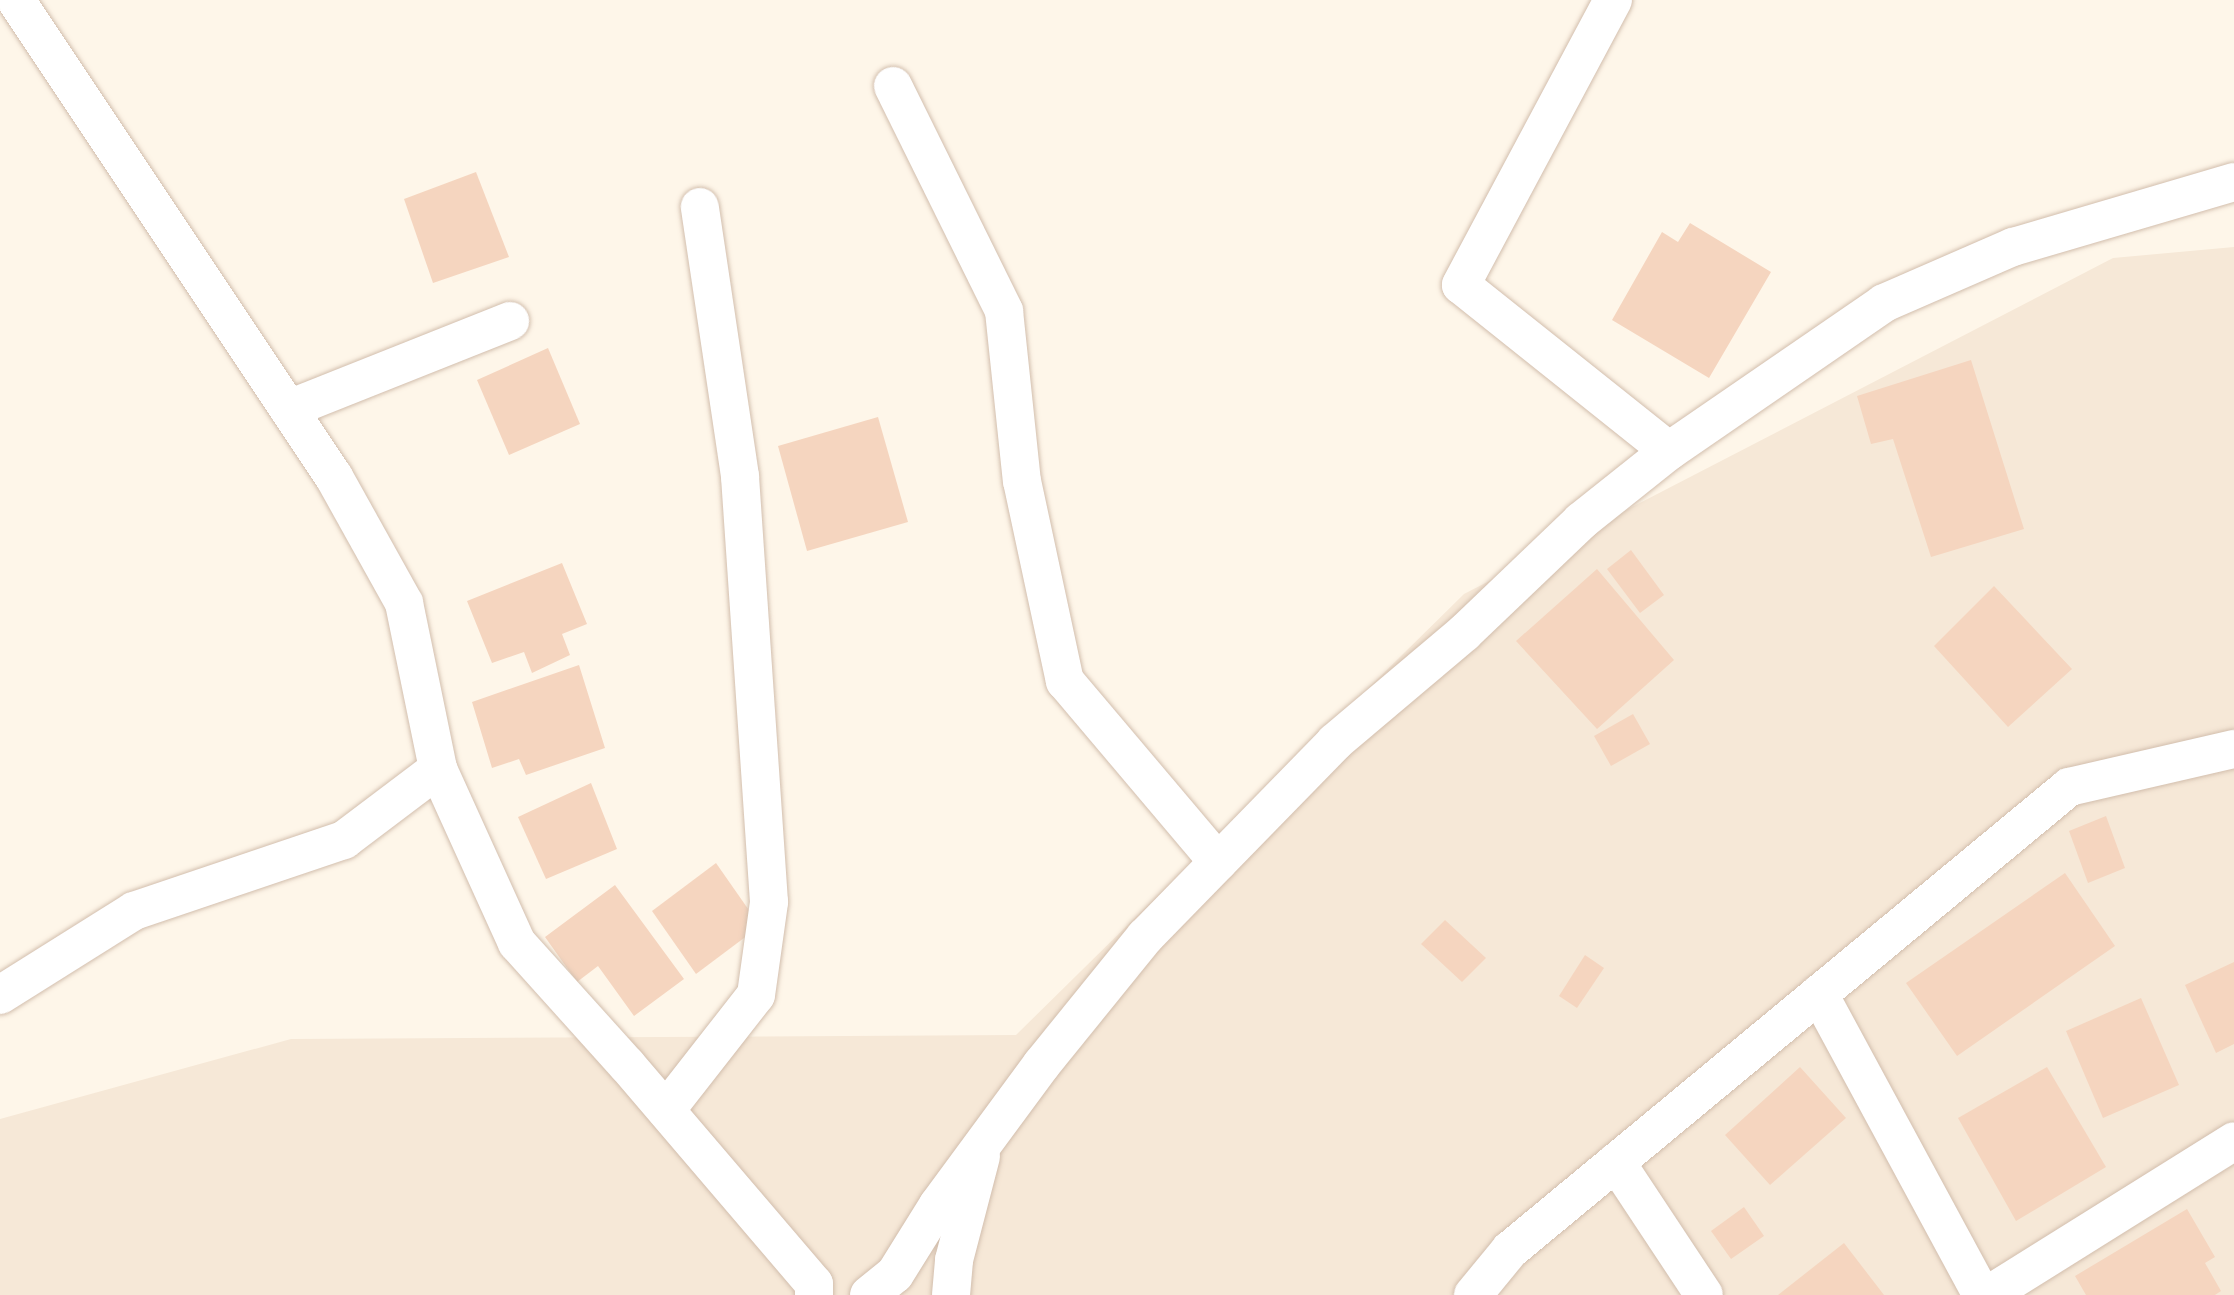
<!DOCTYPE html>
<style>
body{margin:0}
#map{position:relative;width:2234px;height:1295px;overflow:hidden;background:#fef6e9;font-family:"Asap Condensed",sans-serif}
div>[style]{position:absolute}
.residential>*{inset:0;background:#f6e8d7}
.building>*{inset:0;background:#f5d5bf}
.roads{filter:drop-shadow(0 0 2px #d2bead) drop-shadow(0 0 2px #d2bead)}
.street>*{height:38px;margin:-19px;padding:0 19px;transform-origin:19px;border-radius:19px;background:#fff}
.secondary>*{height:38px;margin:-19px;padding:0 19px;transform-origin:19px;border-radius:19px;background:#fff}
span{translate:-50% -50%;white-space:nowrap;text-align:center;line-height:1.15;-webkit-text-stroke:6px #fff9f1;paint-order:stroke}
</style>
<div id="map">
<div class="residential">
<i style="clip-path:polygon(2234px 247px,2234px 1295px,0 1295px,0 1119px,291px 1039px,1016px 1035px,1464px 594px,2113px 258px)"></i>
</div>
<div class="building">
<i style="clip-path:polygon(476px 172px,509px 257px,433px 283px,404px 199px)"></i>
<i style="clip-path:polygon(1690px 223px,1771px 272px,1709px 378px,1612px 320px,1662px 232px,1678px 242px)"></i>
<i style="clip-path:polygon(548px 348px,580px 424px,509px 455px,477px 380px)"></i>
<i style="clip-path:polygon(1971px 360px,2024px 529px,1931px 557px,1893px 439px,1871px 444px,1857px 396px)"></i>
<i style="clip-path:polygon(878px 417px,908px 522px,807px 551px,778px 446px)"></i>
<i style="clip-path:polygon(1631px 550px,1664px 595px,1640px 613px,1607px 569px)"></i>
<i style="clip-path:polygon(562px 563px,587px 624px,562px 634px,570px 655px,532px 673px,524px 652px,492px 663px,467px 601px)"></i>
<i style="clip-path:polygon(1597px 569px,1674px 660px,1597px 729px,1516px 641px)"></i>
<i style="clip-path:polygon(1994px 586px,2072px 669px,2008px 727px,1934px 646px)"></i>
<i style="clip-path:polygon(579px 665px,605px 748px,526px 775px,519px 759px,492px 768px,472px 702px)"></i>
<i style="clip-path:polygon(1633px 714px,1650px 744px,1611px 766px,1594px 736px)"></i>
<i style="clip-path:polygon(591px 783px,617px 849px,546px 879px,518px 817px)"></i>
<i style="clip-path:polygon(2106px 816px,2125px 868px,2088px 883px,2069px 831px)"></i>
<i style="clip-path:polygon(716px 863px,760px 926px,696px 974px,652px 911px)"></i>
<i style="clip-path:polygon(2065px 873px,2115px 946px,1957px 1056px,1906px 983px)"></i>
<i style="clip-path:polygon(615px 885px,684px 979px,634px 1016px,598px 966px,577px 982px,545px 937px)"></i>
<i style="clip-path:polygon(1445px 920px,1486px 958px,1462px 982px,1421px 944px)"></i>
<i style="clip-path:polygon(1585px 955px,1604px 968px,1577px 1008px,1559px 996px)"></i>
<i style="clip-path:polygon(2234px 962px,2234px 1044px,2216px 1053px,2185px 985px)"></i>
<i style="clip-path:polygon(2141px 998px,2179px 1085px,2103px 1118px,2066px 1031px)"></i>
<i style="clip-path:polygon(1800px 1067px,1846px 1118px,1770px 1185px,1725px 1135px)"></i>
<i style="clip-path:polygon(2047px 1067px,2106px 1167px,2016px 1221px,1958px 1118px)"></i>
<i style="clip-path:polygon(1744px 1207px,1764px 1236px,1731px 1259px,1711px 1231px)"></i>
<i style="clip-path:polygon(2187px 1209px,2215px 1257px,2205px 1263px,2221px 1291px,2215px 1295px,2086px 1295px,2075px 1276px)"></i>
<i style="clip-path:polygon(1844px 1243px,1884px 1295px,1778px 1295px)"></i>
</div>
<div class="roads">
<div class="street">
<i style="left:16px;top:0;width:573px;rotate:56.31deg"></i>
<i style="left:334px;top:477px;width:144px;rotate:60.9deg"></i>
<i style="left:404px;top:603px;width:169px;rotate:78.4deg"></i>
<i style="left:438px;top:769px;width:191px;rotate:65.6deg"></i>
<i style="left:517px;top:943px;width:164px;rotate:48deg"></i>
<i style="left:627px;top:1065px;width:288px;rotate:49.5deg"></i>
<i style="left:814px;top:1284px;width:11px;rotate:90deg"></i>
<i style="left:1613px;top:0;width:323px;rotate:118.1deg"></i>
<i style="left:1461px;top:285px;width:266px;rotate:38.6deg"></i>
<i style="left:893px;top:86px;width:251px;rotate:63.7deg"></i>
<i style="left:1004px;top:311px;width:171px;rotate:84deg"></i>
<i style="left:1022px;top:481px;width:205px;rotate:77.9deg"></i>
<i style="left:1065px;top:681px;width:237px;rotate:49.8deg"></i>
<i style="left:289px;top:409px;width:238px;rotate:-21.7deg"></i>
<i style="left:1819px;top:994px;width:342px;rotate:61.6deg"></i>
<i style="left:0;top:995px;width:158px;rotate:-32.1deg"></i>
<i style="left:134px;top:911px;width:222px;rotate:-18.7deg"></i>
<i style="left:344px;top:840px;width:118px;rotate:-37.1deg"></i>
<i style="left:666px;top:1110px;width:146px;rotate:-52deg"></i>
<i style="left:756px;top:995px;width:94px;rotate:-82deg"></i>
<i style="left:769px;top:902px;width:427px;rotate:-93.9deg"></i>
<i style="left:740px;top:476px;width:272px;rotate:-98.5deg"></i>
<i style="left:1616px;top:1162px;width:159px;rotate:56.5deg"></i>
<i style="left:1473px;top:1295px;width:58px;rotate:-50.6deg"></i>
<i style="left:1510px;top:1250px;width:726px;rotate:-39.63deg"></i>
<i style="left:2069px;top:787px;width:169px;rotate:-13deg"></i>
<i style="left:1988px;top:1295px;width:290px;rotate:-32deg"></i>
</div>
<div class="secondary">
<i style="left:869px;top:1295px;width:33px;rotate:-39deg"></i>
<i style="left:895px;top:1274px;width:81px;rotate:-58.1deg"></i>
<i style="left:938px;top:1205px;width:175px;rotate:-53.6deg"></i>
<i style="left:1042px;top:1064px;width:164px;rotate:-51deg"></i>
<i style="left:1145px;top:937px;width:272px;rotate:-45.7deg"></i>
<i style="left:1335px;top:742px;width:169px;rotate:-40.2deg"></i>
<i style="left:1464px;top:633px;width:162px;rotate:-43.7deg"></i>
<i style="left:1581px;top:521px;width:112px;rotate:-38.5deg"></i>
<i style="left:1669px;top:451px;width:261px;rotate:-34.5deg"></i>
<i style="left:1884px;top:303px;width:141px;rotate:-23.5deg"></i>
<i style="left:2013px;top:247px;width:230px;rotate:-16.4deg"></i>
<i style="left:951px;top:1295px;width:35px;rotate:-85deg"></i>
<i style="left:954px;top:1260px;width:107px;rotate:-75.4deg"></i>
</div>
</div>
</div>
